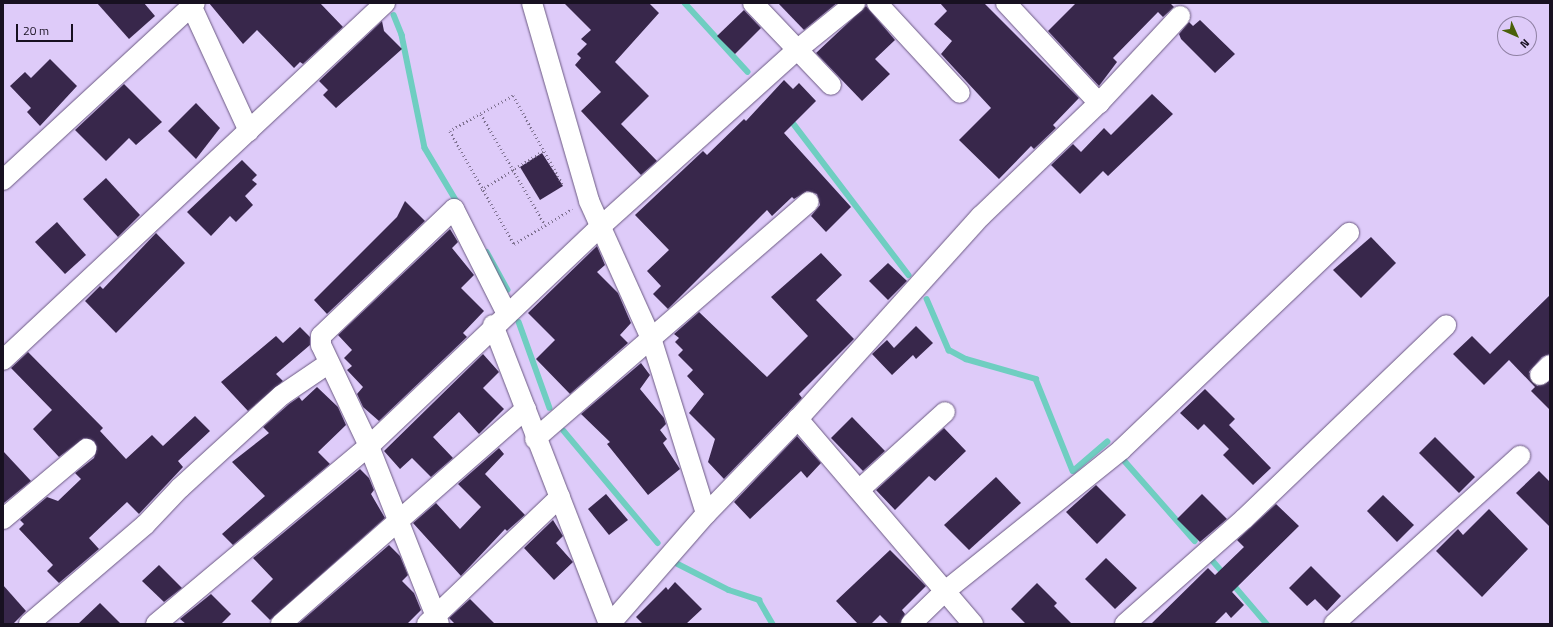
<!DOCTYPE html>
<style>
body{margin:0}
#map{position:relative;width:1553px;height:627px;overflow:hidden;background:#decbf9;font-family:"Titillium Web",sans-serif}
div>[style]{position:absolute}
.stream>*{height:5.5px;margin:-2.75px;padding:0 2.75px;transform-origin:2.75px;border-radius:2.75px;background:#6fcec1}
.building>*{inset:0;background:#38274b}
.path>*{height:2.5px;margin-top:-1.25px;transform-origin:0;background:repeating-linear-gradient(90deg,#807392 0 1px,transparent 0 4px)}
.roads{filter:drop-shadow(0 0 1px #6b5982) drop-shadow(0 0 1px #6b5982)}
.street>*{height:20px;margin:-10px;padding:0 10px;transform-origin:10px;border-radius:10px;background:#fff}
span{translate:-50% -50%;white-space:nowrap;text-align:center;line-height:1.15;-webkit-text-stroke:4px #decbf9;paint-order:stroke}
.frame{position:absolute;inset:0;border:4px solid #181121;pointer-events:none}
.north{position:absolute;left:1497px;top:16px;width:40px;height:40px;box-sizing:border-box;background:#decbf9;border:1px solid #8f81a3;border-radius:50%;rotate:135deg;font-size:11px;font-weight:700;line-height:16px;text-align:center;color:#181121}
.north::after{content:'';display:block;margin:auto;width:14px;height:18px;background:#4a600a;clip-path:polygon(50% 0,100% 100%,50% 72%,0 100%)}
.scale{position:absolute;left:16px;top:24px;width:57px;height:18px;box-sizing:border-box;border:2px solid #181121;border-top:0;padding-left:5px;font-size:12px;line-height:14px;white-space:nowrap;color:#181121;-webkit-text-stroke:3px #decbf9;paint-order:stroke}
</style>
<div id="map">
<div class="stream">
<i style="left:685px;top:3px;width:93px;rotate:47.6deg"></i>
<i style="left:394px;top:15px;width:22px;rotate:68deg"></i>
<i style="left:402px;top:35px;width:115px;rotate:78.5deg"></i>
<i style="left:425px;top:148px;width:66px;rotate:59.2deg"></i>
<i style="left:790px;top:119px;width:196px;rotate:52.7deg"></i>
<i style="left:487px;top:252px;width:43px;rotate:61.1deg"></i>
<i style="left:927px;top:299px;width:56px;rotate:66.7deg"></i>
<i style="left:949px;top:350px;width:19px;rotate:28deg"></i>
<i style="left:966px;top:359px;width:73px;rotate:15.9deg"></i>
<i style="left:1036px;top:379px;width:99px;rotate:68.1deg"></i>
<i style="left:1073px;top:471px;width:45px;rotate:-40.5deg"></i>
<i style="left:519px;top:322px;width:91px;rotate:70.2deg"></i>
<i style="left:564px;top:431px;width:146px;rotate:50deg"></i>
<i style="left:1123px;top:459px;width:109px;rotate:48.7deg"></i>
<i style="left:1213px;top:561px;width:18px;rotate:49deg"></i>
<i style="left:678px;top:564px;width:57px;rotate:27deg"></i>
<i style="left:729px;top:590px;width:32px;rotate:18deg"></i>
<i style="left:759px;top:600px;width:28px;rotate:60deg"></i>
<i style="left:1232px;top:583px;width:54px;rotate:49.5deg"></i>
</div>
<div class="building">
<i style="clip-path:polygon(97px 3px,144px 3px,155px 16px,129px 39px)"></i>
<i style="clip-path:polygon(209px 3px,320px 3px,343px 27px,303px 64px,300px 62px,294px 68px,257px 30px,243px 44px)"></i>
<i style="clip-path:polygon(564px 3px,649px 3px,659px 13px,615px 62px,649px 96px,621px 124px,657px 161px,641px 175px,581px 111px,601px 92px,575px 65px,581px 58px,577px 54px,587px 44px,581px 39px,591px 30px)"></i>
<i style="clip-path:polygon(778px 3px,837px 3px,804px 30px)"></i>
<i style="clip-path:polygon(940px 3px,984px 3px,1079px 98px,1053px 125px,1056px 128px,1034px 149px,1031px 146px,999px 179px,959px 140px,991px 108px,941px 54px,952px 41px,934px 24px,947px 11px)"></i>
<i style="clip-path:polygon(1076px 3px,1170px 3px,1174px 7px,1163px 17px,1158px 12px,1113px 58px,1117px 62px,1099px 86px,1048px 31px)"></i>
<i style="clip-path:polygon(866px 6px,895px 40px,875px 59px,890px 74px,862px 101px,816px 53px)"></i>
<i style="clip-path:polygon(744px 10px,761px 28px,735px 54px,717px 36px)"></i>
<i style="clip-path:polygon(1200px 20px,1235px 54px,1215px 73px,1181px 39px,1179px 34px,1189px 22px,1193px 26px)"></i>
<i style="clip-path:polygon(382px 21px,384px 31px,402px 49px,336px 108px,323px 95px,328px 90px,319px 81px)"></i>
<i style="clip-path:polygon(50px 59px,77px 86px,40px 126px,27px 112px,31px 108px,10px 86px,25px 72px,31px 78px)"></i>
<i style="clip-path:polygon(784px 80px,793px 89px,799px 83px,816px 101px,784px 133px,851px 207px,826px 232px,811px 216px,820px 205px,817px 194px,807px 191px,794px 199px,792px 197px,772px 216px,767px 210px,668px 309px,653px 294px,661px 286px,647px 271px,669px 250px,635px 215px,703px 151px,707px 155px,744px 119px,746px 121px)"></i>
<i style="clip-path:polygon(124px 84px,162px 122px,136px 145px,129px 138px,106px 161px,75px 130px)"></i>
<i style="clip-path:polygon(1152px 94px,1173px 114px,1108px 176px,1103px 171px,1080px 194px,1051px 165px,1073px 144px,1081px 152px,1104px 128px,1111px 135px)"></i>
<i style="clip-path:polygon(196px 103px,220px 128px,196px 159px,168px 131px)"></i>
<i style="clip-path:polygon(542px 153px,563px 186px,540px 200px,520px 167px)"></i>
<i style="clip-path:polygon(242px 160px,257px 175px,252px 180px,257px 184px,245px 196px,253px 205px,236px 222px,230px 216px,211px 236px,187px 212px)"></i>
<i style="clip-path:polygon(106px 178px,140px 215px,118px 237px,83px 199px)"></i>
<i style="clip-path:polygon(405px 201px,425px 221px,327px 314px,314px 300px,397px 217px)"></i>
<i style="clip-path:polygon(57px 222px,86px 255px,65px 274px,35px 242px)"></i>
<i style="clip-path:polygon(450px 229px,458px 242px,452px 248px,474px 275px,461px 288px,484px 311px,463px 333px,467px 337px,379px 421px,363px 407px,357px 394px,363px 387px,347px 370px,352px 366px,344px 358px,352px 350px,338px 335px)"></i>
<i style="clip-path:polygon(156px 233px,185px 263px,116px 333px,85px 301px,100px 286px,103px 289px)"></i>
<i style="clip-path:polygon(1371px 237px,1396px 263px,1361px 298px,1333px 270px)"></i>
<i style="clip-path:polygon(597px 246px,605px 265px,597px 272px,618px 293px,631px 323px,620px 335px,628px 343px,570px 394px,536px 359px,555px 340px,528px 313px)"></i>
<i style="clip-path:polygon(821px 253px,842px 275px,816px 300px,854px 339px,799px 394px,802px 398px,724px 479px,708px 462px,715px 439px,689px 413px,704px 394px,687px 376px,693px 370px,678px 355px,683px 350px,675px 342px,679px 338px,674px 334px,699px 312px,767px 377px,808px 336px,771px 297px)"></i>
<i style="clip-path:polygon(888px 263px,907px 281px,888px 300px,869px 281px)"></i>
<i style="clip-path:polygon(1550px 295px,1550px 354px,1542px 357px,1529px 372px,1537px 386px,1550px 381px,1550px 410px,1531px 391px,1535px 387px,1509px 360px,1484px 385px,1453px 354px,1472px 336px,1490px 354px)"></i>
<i style="clip-path:polygon(916px 326px,933px 343px,916px 359px,913px 355px,892px 375px,872px 354px,887px 340px,894px 348px)"></i>
<i style="clip-path:polygon(300px 327px,310px 337px,310px 345px,276px 374px,283px 381px,248px 411px,221px 382px,276px 336px,283px 343px)"></i>
<i style="clip-path:polygon(28px 352px,103px 428px,100px 431px,126px 459px,152px 435px,163px 446px,195px 416px,210px 431px,178px 461px,183px 467px,139px 514px,127px 502px,89px 538px,99px 549px,59px 583px,47px 571px,53px 565px,19px 529px,24px 524px,20px 520px,47px 497px,58px 501px,81px 479px,75px 473px,94px 458px,97px 447px,94px 441px,84px 438px,59px 457px,33px 429px,52px 410px,11px 368px)"></i>
<i style="clip-path:polygon(483px 354px,499px 372px,483px 388px,504px 409px,479px 434px,459px 412px,433px 437px,453px 458px,431px 477px,412px 458px,400px 469px,384px 451px)"></i>
<i style="clip-path:polygon(641px 363px,650px 375px,640px 389px,664px 418px,666px 424px,660px 430px,667px 439px,663px 443px,680px 469px,648px 495px,607px 444px,610px 442px,581px 414px)"></i>
<i style="clip-path:polygon(317px 387px,338px 407px,346px 425px,318px 452px,330px 464px,233px 545px,222px 534px,265px 496px,232px 462px,269px 433px,263px 427px,289px 404px,299px 397px,302px 401px)"></i>
<i style="clip-path:polygon(1205px 389px,1235px 419px,1229px 425px,1271px 468px,1253px 485px,1223px 455px,1229px 449px,1204px 424px,1198px 430px,1180px 413px)"></i>
<i style="clip-path:polygon(852px 417px,885px 451px,863px 471px,831px 438px)"></i>
<i style="clip-path:polygon(944px 428px,966px 451px,935px 481px,929px 476px,895px 510px,876px 490px)"></i>
<i style="clip-path:polygon(797px 436px,821px 463px,807px 478px,801px 471px,750px 519px,734px 502px)"></i>
<i style="clip-path:polygon(1435px 437px,1475px 477px,1459px 493px,1419px 453px)"></i>
<i style="clip-path:polygon(499px 448px,504px 454px,485px 474px,525px 515px,507px 531px,505px 529px,461px 576px,413px 523px,436px 503px,460px 529px,481px 507px,458px 484px)"></i>
<i style="clip-path:polygon(3px 451px,31px 481px,4px 503px,3px 502px)"></i>
<i style="clip-path:polygon(360px 469px,369px 478px,374px 490px,371px 494px,385px 518px,270px 620px,251px 601px,273px 579px,253px 558px)"></i>
<i style="clip-path:polygon(1539px 471px,1550px 482px,1550px 527px,1516px 493px)"></i>
<i style="clip-path:polygon(996px 477px,1021px 503px,969px 550px,944px 525px)"></i>
<i style="clip-path:polygon(1096px 485px,1126px 515px,1097px 544px,1066px 512px)"></i>
<i style="clip-path:polygon(606px 494px,628px 520px,609px 535px,588px 509px)"></i>
<i style="clip-path:polygon(1202px 494px,1227px 519px,1200px 542px,1177px 519px)"></i>
<i style="clip-path:polygon(1383px 495px,1414px 525px,1397px 542px,1367px 511px)"></i>
<i style="clip-path:polygon(1276px 504px,1299px 526px,1232px 592px,1244px 605px,1231px 618px,1226px 612px,1214px 624px,1151px 624px,1208px 568px,1215px 575px,1244px 547px,1237px 540px)"></i>
<i style="clip-path:polygon(1489px 509px,1528px 549px,1482px 597px,1436px 551px,1458px 529px,1463px 535px)"></i>
<i style="clip-path:polygon(553px 520px,563px 536px,556px 543px,573px 562px,554px 580px,524px 548px)"></i>
<i style="clip-path:polygon(389px 545px,400px 556px,408px 575px,402px 581px,414px 593px,421px 610px,407px 624px,298px 624px)"></i>
<i style="clip-path:polygon(890px 550px,926px 586px,902px 610px,905px 614px,900px 624px,889px 624px,880px 615px,871px 624px,858px 624px,836px 601px)"></i>
<i style="clip-path:polygon(1106px 558px,1137px 588px,1115px 609px,1085px 579px)"></i>
<i style="clip-path:polygon(159px 565px,182px 588px,164px 602px,142px 581px)"></i>
<i style="clip-path:polygon(1311px 566px,1341px 596px,1327px 611px,1315px 599px,1307px 606px,1289px 588px)"></i>
<i style="clip-path:polygon(675px 582px,702px 609px,686px 624px,643px 624px,636px 617px,666px 587px,668px 590px)"></i>
<i style="clip-path:polygon(1037px 583px,1057px 603px,1054px 606px,1072px 624px,1026px 624px,1011px 609px)"></i>
<i style="clip-path:polygon(3px 585px,26px 611px,13px 624px,3px 624px)"></i>
<i style="clip-path:polygon(211px 594px,231px 614px,221px 624px,186px 624px,180px 619px)"></i>
<i style="clip-path:polygon(470px 599px,495px 624px,455px 624px,449px 618px)"></i>
<i style="clip-path:polygon(100px 603px,121px 624px,78px 624px)"></i>
</div>
<div class="path">
<i style="left:481px;top:114px;width:128px;rotate:60deg"></i>
<i style="left:562px;top:184px;width:101px;rotate:-119.1deg"></i>
<i style="left:513px;top:96px;width:72px;rotate:150.9deg"></i>
<i style="left:450px;top:131px;width:130px;rotate:60.5deg"></i>
<i style="left:514px;top:244px;width:68px;rotate:-31.1deg"></i>
<i style="left:481px;top:190px;width:73px;rotate:-32.2deg"></i>
</div>
<div class="roads">
<div class="street">
<i style="left:190px;top:3px;width:141px;rotate:65.3deg"></i>
<i style="left:532px;top:3px;width:206px;rotate:73.9deg"></i>
<i style="left:589px;top:201px;width:150px;rotate:65.7deg"></i>
<i style="left:651px;top:338px;width:184px;rotate:72.6deg"></i>
<i style="left:753px;top:3px;width:113px;rotate:46.4deg"></i>
<i style="left:877px;top:3px;width:122px;rotate:47.3deg"></i>
<i style="left:1006px;top:3px;width:137px;rotate:47.1deg"></i>
<i style="left:3px;top:180px;width:261px;rotate:-42.7deg"></i>
<i style="left:493px;top:325px;width:321px;rotate:68.8deg"></i>
<i style="left:3px;top:360px;width:523px;rotate:-43.06deg"></i>
<i style="left:1540px;top:375px;width:14px;rotate:-45deg"></i>
<i style="left:535px;top:439px;width:362px;rotate:-40.9deg"></i>
<i style="left:859px;top:490px;width:116px;rotate:-42.2deg"></i>
<i style="left:3px;top:519px;width:109px;rotate:-40.1deg"></i>
<i style="left:29px;top:624px;width:153px;rotate:-40.5deg"></i>
<i style="left:145px;top:525px;width:51px;rotate:-46.6deg"></i>
<i style="left:180px;top:488px;width:138px;rotate:-42.4deg"></i>
<i style="left:282px;top:395px;width:57px;rotate:-34.2deg"></i>
<i style="left:156px;top:624px;width:278px;rotate:-39.9deg"></i>
<i style="left:369px;top:446px;width:317px;rotate:-43.5deg"></i>
<i style="left:599px;top:228px;width:266px;rotate:-42deg"></i>
<i style="left:797px;top:50px;width:75px;rotate:-39deg"></i>
<i style="left:281px;top:624px;width:326px;rotate:-41.3deg"></i>
<i style="left:427px;top:624px;width:184px;rotate:-43.7deg"></i>
<i style="left:439px;top:624px;width:191px;rotate:-111.5deg"></i>
<i style="left:369px;top:446px;width:112px;rotate:-115.4deg"></i>
<i style="left:321px;top:345px;width:9px;rotate:-90deg"></i>
<i style="left:321px;top:336px;width:184px;rotate:-43.7deg"></i>
<i style="left:454px;top:209px;width:115px;rotate:63.2deg"></i>
<i style="left:610px;top:624px;width:146px;rotate:-48.9deg"></i>
<i style="left:706px;top:514px;width:132px;rotate:-45.9deg"></i>
<i style="left:911px;top:624px;width:46px;rotate:-44.1deg"></i>
<i style="left:944px;top:592px;width:227px;rotate:-38.7deg"></i>
<i style="left:1121px;top:450px;width:315px;rotate:-43.6deg"></i>
<i style="left:973px;top:624px;width:270px;rotate:-130.5deg"></i>
<i style="left:798px;top:419px;width:273px;rotate:-48deg"></i>
<i style="left:981px;top:216px;width:163px;rotate:-43.8deg"></i>
<i style="left:1099px;top:103px;width:119px;rotate:-47deg"></i>
<i style="left:1125px;top:624px;width:159px;rotate:-41.4deg"></i>
<i style="left:1244px;top:519px;width:280px;rotate:-43.8deg"></i>
<i style="left:1334px;top:624px;width:251px;rotate:-42.1deg"></i>
</div>
</div>
<div class="frame"></div>
<div class="north">N</div>
<div class="scale">20 m</div>
</div>
